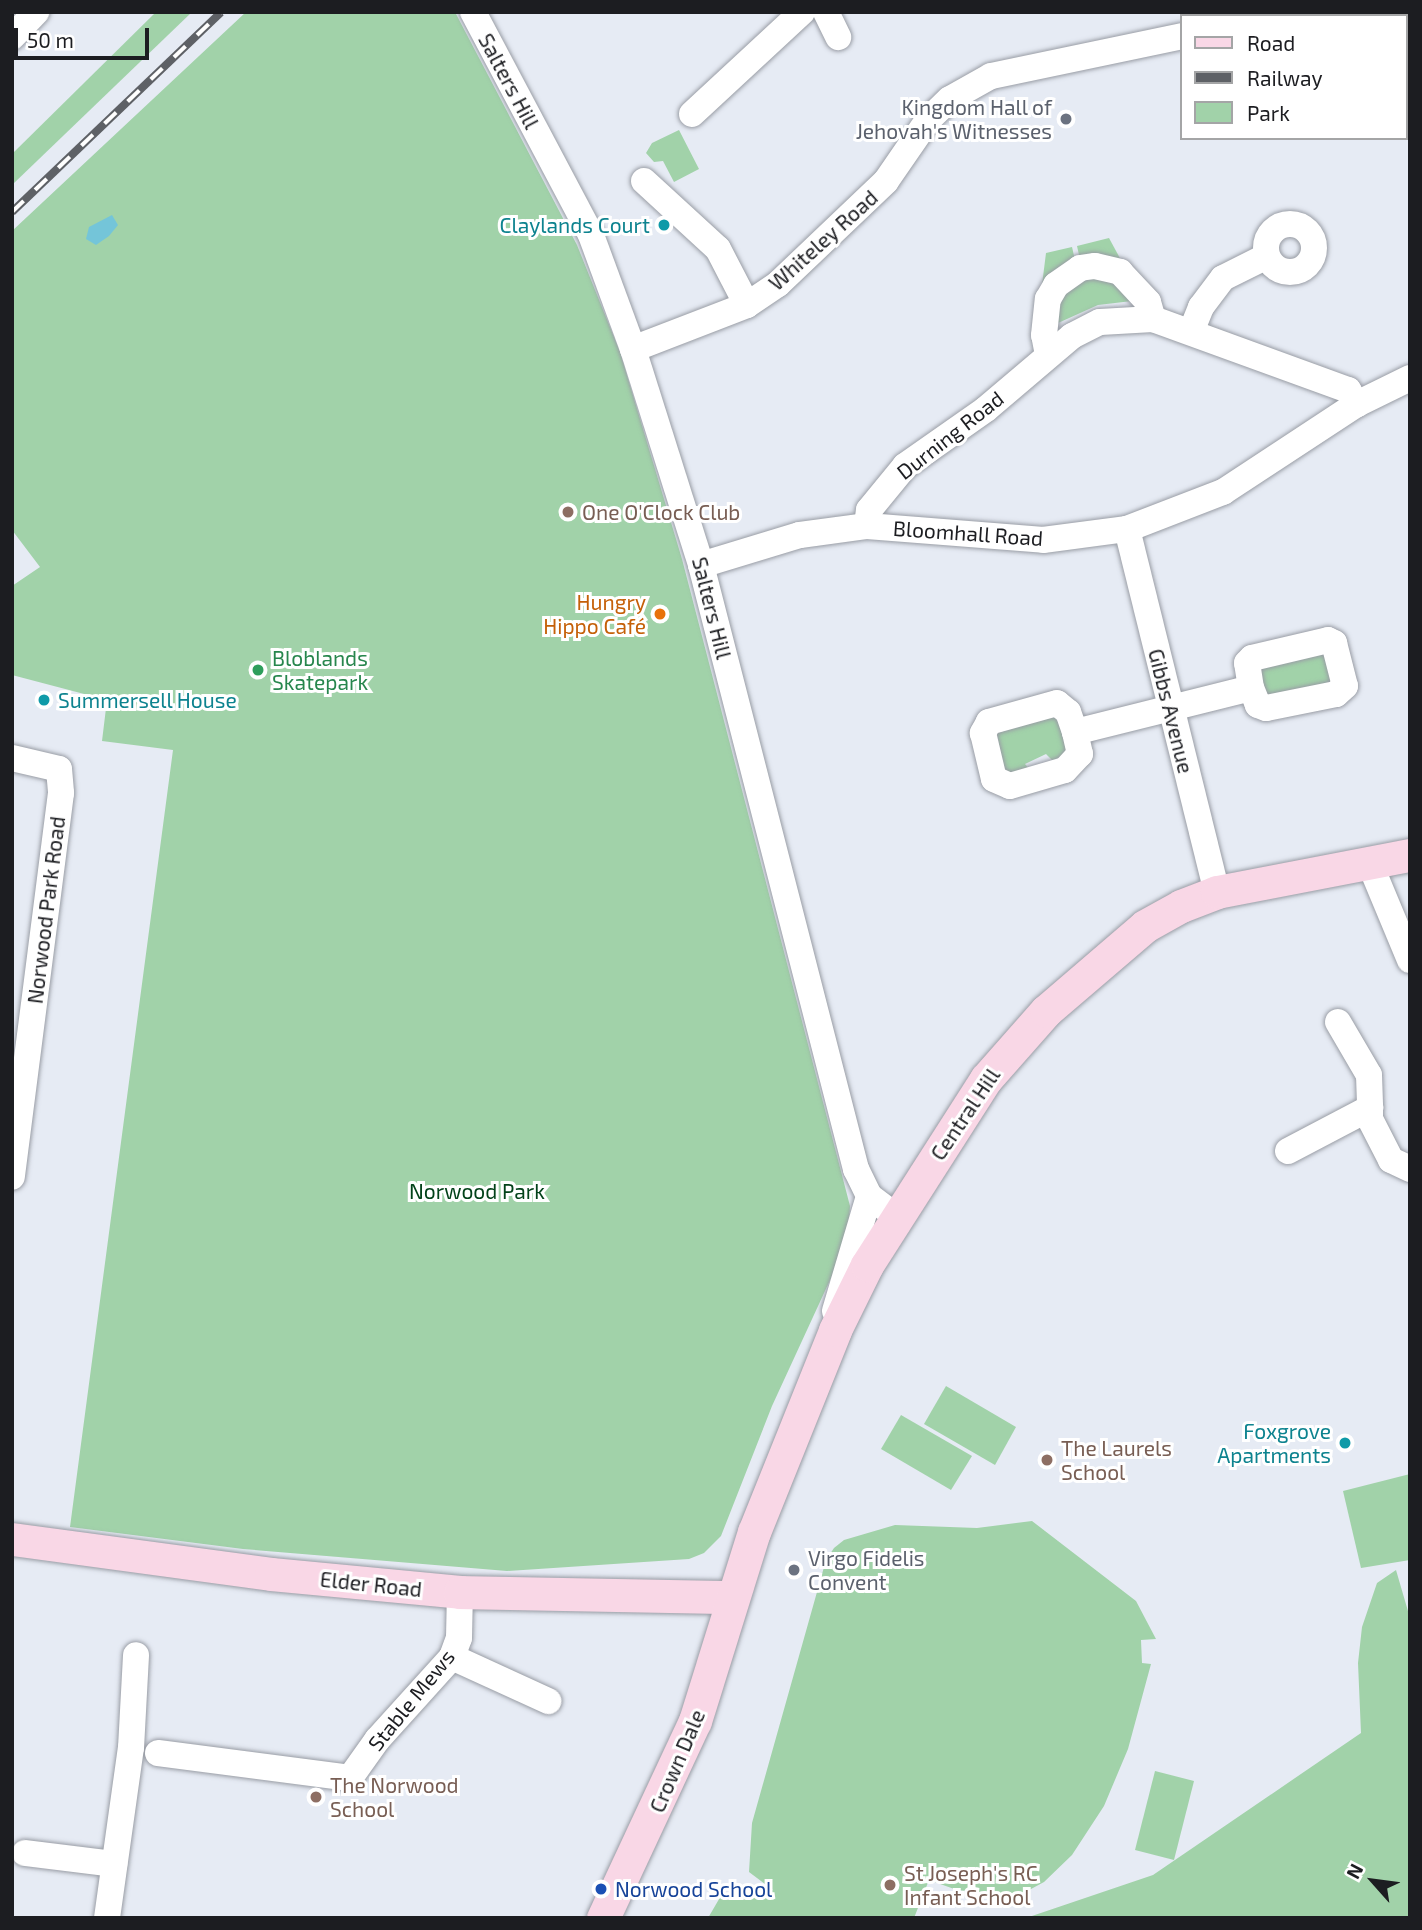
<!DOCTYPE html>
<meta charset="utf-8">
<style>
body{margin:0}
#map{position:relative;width:1422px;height:1930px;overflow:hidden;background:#e6ebf4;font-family:"Exo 2",sans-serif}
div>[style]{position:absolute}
.green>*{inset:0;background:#a1d2a9}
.water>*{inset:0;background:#74c5d9}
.roads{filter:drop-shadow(0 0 2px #999da5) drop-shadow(0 0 2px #999da5)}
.minor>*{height:26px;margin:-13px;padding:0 13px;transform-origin:13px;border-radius:13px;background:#fff}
.minor>.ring{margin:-13px;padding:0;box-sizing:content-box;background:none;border:26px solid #fff;border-radius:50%}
.major>*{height:33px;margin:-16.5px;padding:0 16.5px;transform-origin:16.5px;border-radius:16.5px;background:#f9d7e6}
.rail>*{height:8px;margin-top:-4px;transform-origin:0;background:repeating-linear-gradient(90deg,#fff 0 16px,#5e6166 0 32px);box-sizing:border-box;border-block:2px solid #5e6166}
.dots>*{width:19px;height:19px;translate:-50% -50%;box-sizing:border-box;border:4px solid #fff;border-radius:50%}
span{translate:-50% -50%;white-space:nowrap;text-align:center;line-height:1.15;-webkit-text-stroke:6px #fff;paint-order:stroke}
.street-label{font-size:21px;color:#1c1d21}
.worship-label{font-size:21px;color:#5b616d}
.right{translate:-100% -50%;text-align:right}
.left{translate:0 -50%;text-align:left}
.culture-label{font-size:21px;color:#0d838f}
.education-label{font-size:21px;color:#785e54}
.food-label{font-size:21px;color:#c56008}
.leisure-label{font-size:21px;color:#27864d}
.park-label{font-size:21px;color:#024219}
.transit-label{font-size:21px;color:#164399}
.frame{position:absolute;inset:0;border:14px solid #1c1d21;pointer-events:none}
.legend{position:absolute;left:1180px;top:14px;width:228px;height:126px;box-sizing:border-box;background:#fff;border:2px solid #a4a5a6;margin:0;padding:9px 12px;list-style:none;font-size:21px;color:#1c1d21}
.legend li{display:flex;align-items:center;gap:14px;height:35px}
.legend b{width:35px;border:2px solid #a4a5a6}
.north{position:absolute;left:1338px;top:1846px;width:70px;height:70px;-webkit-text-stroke:5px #fff;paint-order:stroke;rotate:298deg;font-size:19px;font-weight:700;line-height:28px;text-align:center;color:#1c1d21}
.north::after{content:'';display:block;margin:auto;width:24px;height:32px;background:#1c1d21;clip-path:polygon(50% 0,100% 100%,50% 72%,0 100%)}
.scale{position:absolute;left:14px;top:28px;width:135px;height:32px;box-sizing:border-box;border:4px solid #1c1d21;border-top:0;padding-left:9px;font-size:21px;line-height:24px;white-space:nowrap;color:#1c1d21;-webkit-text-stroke:5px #fff;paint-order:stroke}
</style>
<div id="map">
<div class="green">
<i style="clip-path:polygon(156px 12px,192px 12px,12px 185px,12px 154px)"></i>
<i style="clip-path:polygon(246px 12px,455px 12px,577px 245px,620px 352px,682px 559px,850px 1206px,848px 1241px,772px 1406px,721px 1536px,704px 1553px,689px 1559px,507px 1571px,243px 1549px,70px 1527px,173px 750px,102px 741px,107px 700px,12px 675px,12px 586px,40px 567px,12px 530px,12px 231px)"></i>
<i style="clip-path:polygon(679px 130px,699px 169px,674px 182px,663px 161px,654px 162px,646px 153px,652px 143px)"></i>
<i style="clip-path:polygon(1109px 238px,1122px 262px,1080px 259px,1077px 246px)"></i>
<i style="clip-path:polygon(1072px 247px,1075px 260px,1042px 285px,1046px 253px)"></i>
<i style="clip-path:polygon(1106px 277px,1132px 301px,1098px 305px,1058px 323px,1053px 307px,1079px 278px)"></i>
<i style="clip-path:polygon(1322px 647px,1335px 678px,1327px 686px,1264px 697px,1260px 664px)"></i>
<i style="clip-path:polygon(1055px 714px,1070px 750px,1057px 765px,1046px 754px,1025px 764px,1033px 773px,1005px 780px,997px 733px)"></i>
<i style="clip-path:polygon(946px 1386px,1016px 1427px,995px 1465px,924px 1424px)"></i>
<i style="clip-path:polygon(901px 1415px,972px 1456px,951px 1490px,881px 1449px)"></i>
<i style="clip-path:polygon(1410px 1474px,1410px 1560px,1361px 1568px,1343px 1491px)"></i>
<i style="clip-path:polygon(1032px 1521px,1136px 1601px,1156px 1639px,1141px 1640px,1142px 1663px,1151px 1664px,1128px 1749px,1104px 1806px,1072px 1855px,1044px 1882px,1018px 1896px,957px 1890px,929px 1880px,914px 1918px,708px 1918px,722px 1894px,773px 1890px,749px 1872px,752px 1823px,826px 1560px,834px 1548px,844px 1540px,895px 1525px,977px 1528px)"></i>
<i style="clip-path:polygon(1396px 1570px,1410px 1618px,1410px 1918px,1026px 1918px,1153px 1875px,1361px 1733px,1358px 1663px,1362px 1627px,1377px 1583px)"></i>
<i style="clip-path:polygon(1155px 1771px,1194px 1781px,1174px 1860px,1135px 1850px)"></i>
</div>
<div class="water">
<i style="clip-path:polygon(112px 215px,118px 225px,109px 236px,96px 245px,86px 239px,89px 227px)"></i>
</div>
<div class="roads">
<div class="minor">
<i style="left:473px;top:12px;width:252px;rotate:62.1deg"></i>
<i style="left:591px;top:235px;width:121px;rotate:69.8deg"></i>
<i style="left:633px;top:349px;width:226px;rotate:72.5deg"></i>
<i style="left:701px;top:565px;width:624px;rotate:75.61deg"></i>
<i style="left:856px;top:1169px;width:30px;rotate:64deg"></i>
<i style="left:869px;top:1196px;width:35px;rotate:37deg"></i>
<i style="left:826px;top:12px;width:28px;rotate:64deg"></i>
<i style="left:1295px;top:16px;width:19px;rotate:-12deg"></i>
<i style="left:12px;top:37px;width:35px;rotate:-46deg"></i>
<i style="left:692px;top:114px;width:150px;rotate:-42.8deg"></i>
<i style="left:644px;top:181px;width:100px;rotate:42.6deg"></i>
<i style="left:718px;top:249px;width:63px;rotate:62.6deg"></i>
<i class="ring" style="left:1266px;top:224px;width:22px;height:22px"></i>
<i style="left:1191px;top:332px;width:27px;rotate:-68deg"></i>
<i style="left:1201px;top:307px;width:36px;rotate:-53deg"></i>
<i style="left:1223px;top:278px;width:49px;rotate:-26.6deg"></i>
<i style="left:633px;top:349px;width:122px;rotate:-21.1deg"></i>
<i style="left:747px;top:305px;width:37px;rotate:-34deg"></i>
<i style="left:778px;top:284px;width:149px;rotate:-43.6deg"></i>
<i style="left:886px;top:181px;width:74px;rotate:-55.5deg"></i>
<i style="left:928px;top:120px;width:30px;rotate:-44deg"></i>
<i style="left:950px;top:99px;width:47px;rotate:-29.3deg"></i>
<i style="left:991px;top:76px;width:195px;rotate:-11.8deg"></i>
<i style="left:1048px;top:355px;width:20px;rotate:-101deg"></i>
<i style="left:1044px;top:335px;width:36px;rotate:-84deg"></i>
<i style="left:1048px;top:299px;width:16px;rotate:-60deg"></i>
<i style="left:1056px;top:285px;width:29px;rotate:-35deg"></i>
<i style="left:1080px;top:268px;width:15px;rotate:-8deg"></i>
<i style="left:1095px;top:266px;width:26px;rotate:13deg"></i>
<i style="left:1120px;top:272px;width:41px;rotate:47deg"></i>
<i style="left:1148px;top:302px;width:18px;rotate:74deg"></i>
<i style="left:867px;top:526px;width:16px;rotate:-83deg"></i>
<i style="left:869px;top:510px;width:57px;rotate:-50.7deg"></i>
<i style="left:905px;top:466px;width:99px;rotate:-35.1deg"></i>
<i style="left:986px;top:409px;width:113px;rotate:-40.3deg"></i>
<i style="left:1072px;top:336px;width:31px;rotate:-27deg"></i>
<i style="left:1100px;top:322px;width:53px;rotate:-3.2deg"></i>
<i style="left:1153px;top:319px;width:208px;rotate:20deg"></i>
<i style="left:1348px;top:390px;width:17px;rotate:57deg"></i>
<i style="left:1127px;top:529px;width:374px;rotate:76.1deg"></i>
<i style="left:701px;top:565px;width:103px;rotate:-16.9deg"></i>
<i style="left:800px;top:535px;width:68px;rotate:-7.7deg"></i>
<i style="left:867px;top:526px;width:177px;rotate:4.5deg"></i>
<i style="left:1043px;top:540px;width:85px;rotate:-7.5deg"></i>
<i style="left:1127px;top:529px;width:103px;rotate:-21.1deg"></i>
<i style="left:1223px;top:492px;width:160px;rotate:-33.3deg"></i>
<i style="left:1357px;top:404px;width:59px;rotate:-26.1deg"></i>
<i style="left:1075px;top:732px;width:21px;rotate:-109deg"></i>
<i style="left:1068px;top:712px;width:14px;rotate:-141deg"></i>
<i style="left:1057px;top:703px;width:71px;rotate:164.4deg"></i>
<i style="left:989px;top:722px;width:13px;rotate:119deg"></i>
<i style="left:983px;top:733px;width:47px;rotate:76.6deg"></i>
<i style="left:994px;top:779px;width:17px;rotate:24deg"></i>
<i style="left:1010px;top:786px;width:57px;rotate:-16.2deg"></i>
<i style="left:1065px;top:770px;width:22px;rotate:-47deg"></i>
<i style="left:1080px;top:754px;width:23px;rotate:-103deg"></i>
<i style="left:1075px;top:732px;width:181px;rotate:-14deg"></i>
<i style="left:1251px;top:688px;width:25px;rotate:-99deg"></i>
<i style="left:1247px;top:663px;width:7px;rotate:-45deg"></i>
<i style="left:1252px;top:658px;width:78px;rotate:-13.3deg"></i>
<i style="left:1328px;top:640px;width:7px;rotate:27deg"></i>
<i style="left:1334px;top:643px;width:44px;rotate:75.7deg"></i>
<i style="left:1345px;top:686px;width:12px;rotate:138deg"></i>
<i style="left:1336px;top:694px;width:71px;rotate:168.7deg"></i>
<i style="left:1266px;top:708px;width:9px;rotate:-159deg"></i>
<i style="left:1258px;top:705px;width:18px;rotate:-112deg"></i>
<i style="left:12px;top:758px;width:48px;rotate:13.2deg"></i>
<i style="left:59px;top:769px;width:24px;rotate:85deg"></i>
<i style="left:61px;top:793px;width:387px;rotate:97.3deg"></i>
<i style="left:1370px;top:864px;width:104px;rotate:67.4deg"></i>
<i style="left:1338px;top:1022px;width:61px;rotate:59.7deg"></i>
<i style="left:1369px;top:1075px;width:33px;rotate:88deg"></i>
<i style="left:1288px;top:1151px;width:93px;rotate:-27.7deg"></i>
<i style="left:1370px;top:1108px;width:11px;rotate:90deg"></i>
<i style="left:1370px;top:1119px;width:46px;rotate:62.9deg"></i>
<i style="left:1391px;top:1160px;width:21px;rotate:25deg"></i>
<i style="left:835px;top:1311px;width:120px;rotate:-73.5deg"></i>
<i style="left:452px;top:1657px;width:106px;rotate:24.6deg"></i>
<i style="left:158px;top:1753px;width:194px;rotate:7.4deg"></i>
<i style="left:350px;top:1778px;width:47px;rotate:-54.6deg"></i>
<i style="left:377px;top:1740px;width:112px;rotate:-47.9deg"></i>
<i style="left:452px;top:1657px;width:20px;rotate:-70deg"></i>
<i style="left:459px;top:1638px;width:46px;rotate:-88.8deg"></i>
<i style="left:25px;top:1853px;width:90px;rotate:7deg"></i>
<i style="left:107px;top:1918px;width:172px;rotate:-82deg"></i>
<i style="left:131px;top:1748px;width:93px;rotate:-86.9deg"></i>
</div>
<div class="major">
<i style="left:12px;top:1539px;width:261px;rotate:7.7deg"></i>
<i style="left:271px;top:1574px;width:190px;rotate:5.4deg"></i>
<i style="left:460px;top:1592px;width:272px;rotate:1.1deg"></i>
<i style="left:603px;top:1918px;width:217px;rotate:-65deg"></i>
<i style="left:695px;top:1721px;width:198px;rotate:-72.7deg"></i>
<i style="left:754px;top:1532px;width:218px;rotate:-68.1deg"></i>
<i style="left:835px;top:1330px;width:72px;rotate:-63.8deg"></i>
<i style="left:867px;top:1265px;width:221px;rotate:-57.4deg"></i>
<i style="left:986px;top:1079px;width:91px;rotate:-48.6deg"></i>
<i style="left:1046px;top:1011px;width:130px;rotate:-40.6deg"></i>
<i style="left:1145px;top:926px;width:41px;rotate:-29.1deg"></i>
<i style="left:1181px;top:906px;width:39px;rotate:-21deg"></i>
<i style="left:1217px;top:892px;width:197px;rotate:-10.9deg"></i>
</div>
</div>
<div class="rail">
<i style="left:12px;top:212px;width:289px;rotate:-43.7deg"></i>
</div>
<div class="dots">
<i style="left:1066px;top:119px;background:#6b7280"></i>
<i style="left:664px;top:225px;background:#0f9aa8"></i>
<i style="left:568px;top:512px;background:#8d6e63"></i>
<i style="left:660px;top:614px;background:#e8710a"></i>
<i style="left:258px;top:670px;background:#2e9e5b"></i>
<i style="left:44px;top:700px;background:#0f9aa8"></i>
<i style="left:1345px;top:1443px;background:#0f9aa8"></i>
<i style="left:1047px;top:1460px;background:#8d6e63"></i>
<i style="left:794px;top:1570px;background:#6b7280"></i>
<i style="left:316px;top:1797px;background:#8d6e63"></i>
<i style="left:890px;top:1885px;background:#8d6e63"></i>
<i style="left:601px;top:1889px;background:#1a4fb4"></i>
</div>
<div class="street-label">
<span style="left:509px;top:81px;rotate:62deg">Salters Hill</span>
<span style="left:823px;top:240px;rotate:-42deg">Whiteley Road</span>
<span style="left:950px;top:435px;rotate:-38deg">Durning Road</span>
<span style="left:968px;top:533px;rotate:4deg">Bloomhall Road</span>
<span style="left:712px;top:608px;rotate:76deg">Salters Hill</span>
<span style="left:1171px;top:711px;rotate:76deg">Gibbs Avenue</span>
<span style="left:46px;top:910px;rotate:-83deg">Norwood Park Road</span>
<span style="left:965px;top:1114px;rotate:-56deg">Central Hill</span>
<span style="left:371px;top:1584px;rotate:6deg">Elder Road</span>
<span style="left:411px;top:1700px;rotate:-51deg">Stable Mews</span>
<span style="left:677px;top:1761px;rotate:-67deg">Crown Dale</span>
</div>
<div class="worship-label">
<span class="right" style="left:1052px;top:119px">Kingdom Hall of<br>Jehovah's Witnesses</span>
<span class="left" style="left:808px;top:1570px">Virgo Fidelis<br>Convent</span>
</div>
<div class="culture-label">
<span class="right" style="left:650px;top:225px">Claylands Court</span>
<span class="left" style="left:58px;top:700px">Summersell House</span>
<span class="right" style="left:1331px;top:1443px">Foxgrove<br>Apartments</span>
</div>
<div class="education-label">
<span class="left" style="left:582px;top:512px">One O'Clock Club</span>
<span class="left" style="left:1061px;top:1460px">The Laurels<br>School</span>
<span class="left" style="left:330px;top:1797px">The Norwood<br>School</span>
<span class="left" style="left:904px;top:1885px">St Joseph's RC<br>Infant School</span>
</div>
<div class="food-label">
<span class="right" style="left:646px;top:614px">Hungry<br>Hippo Café</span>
</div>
<div class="leisure-label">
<span class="left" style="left:272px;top:670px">Bloblands<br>Skatepark</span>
</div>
<div class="park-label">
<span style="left:477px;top:1191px">Norwood Park</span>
</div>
<div class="transit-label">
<span class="left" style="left:615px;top:1889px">Norwood School</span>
</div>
<div class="frame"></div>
<ul class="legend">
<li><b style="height:9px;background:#f9d7e6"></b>Road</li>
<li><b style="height:9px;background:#5e6166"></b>Railway</li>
<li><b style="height:19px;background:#a1d2a9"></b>Park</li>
</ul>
<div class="north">N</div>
<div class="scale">50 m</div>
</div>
